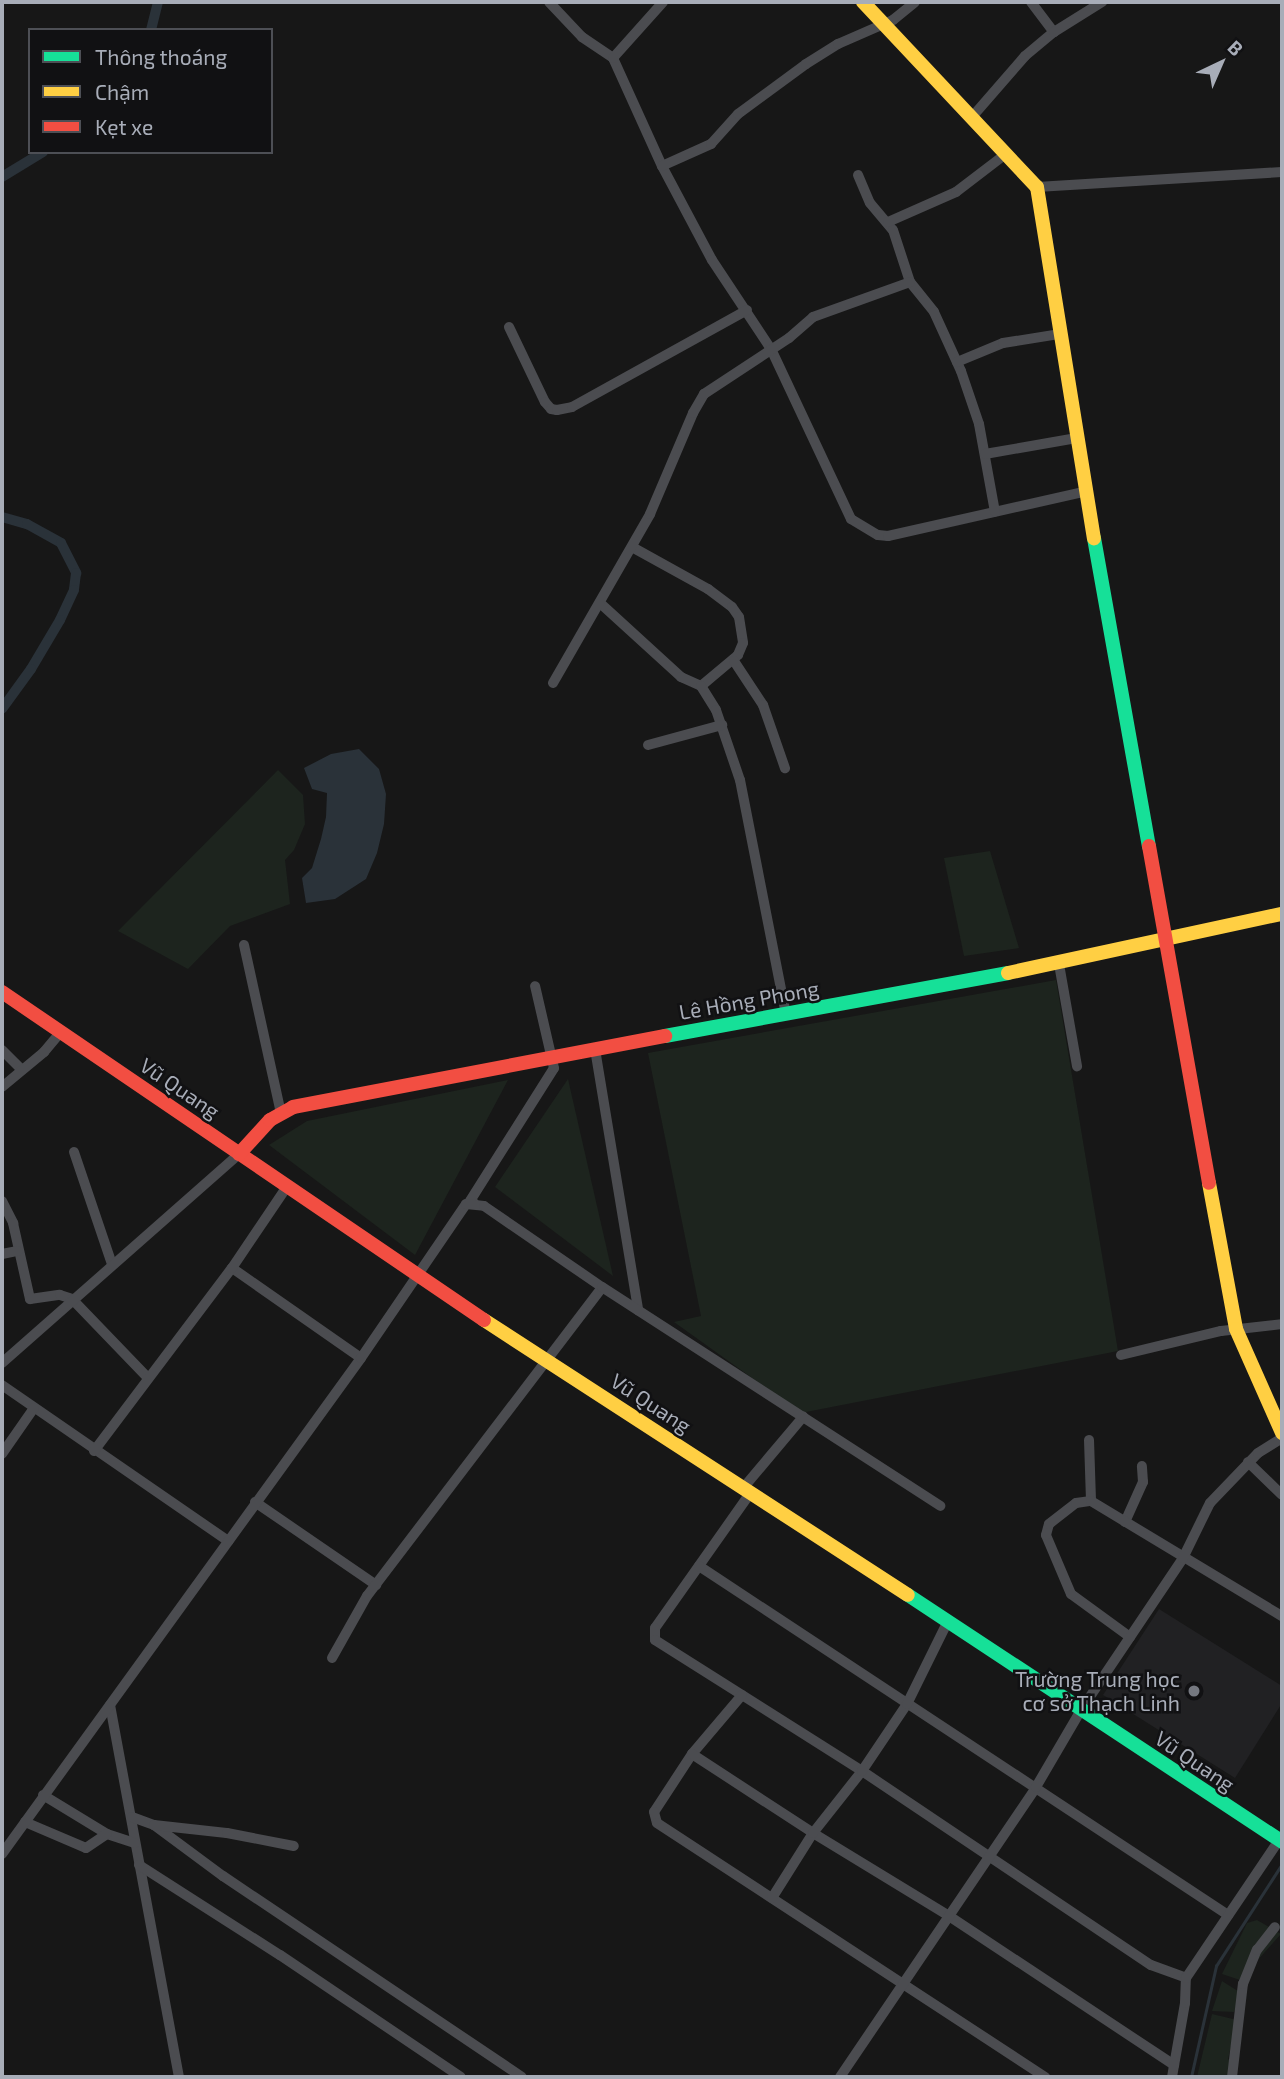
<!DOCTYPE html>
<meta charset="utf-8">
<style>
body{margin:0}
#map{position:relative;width:1284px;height:2079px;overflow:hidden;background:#171717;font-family:"Exo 2",sans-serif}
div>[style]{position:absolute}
.built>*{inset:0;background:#212123}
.green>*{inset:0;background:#1d241e}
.water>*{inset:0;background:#2a3239}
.stream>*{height:2.5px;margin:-1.25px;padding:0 1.25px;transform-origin:1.25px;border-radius:1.25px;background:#2a3239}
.canal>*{height:10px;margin:-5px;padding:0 5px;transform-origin:5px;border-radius:5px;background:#2a3239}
.street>*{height:10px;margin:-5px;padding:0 5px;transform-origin:5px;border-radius:5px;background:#4b4c50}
.fast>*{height:14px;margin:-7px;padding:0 7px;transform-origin:7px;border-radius:7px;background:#16e098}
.slow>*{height:14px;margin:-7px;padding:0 7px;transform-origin:7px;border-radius:7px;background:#ffcf43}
.jam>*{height:14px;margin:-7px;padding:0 7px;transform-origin:7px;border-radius:7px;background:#f24e42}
.dots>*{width:19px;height:19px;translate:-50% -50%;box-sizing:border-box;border:4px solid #111113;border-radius:50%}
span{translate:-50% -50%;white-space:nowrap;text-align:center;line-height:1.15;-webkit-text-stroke:5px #111113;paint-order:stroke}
.street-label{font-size:21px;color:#a8adb8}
.poi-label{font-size:21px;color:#a8adb8}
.right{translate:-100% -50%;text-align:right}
.frame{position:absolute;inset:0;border:4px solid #a8adb8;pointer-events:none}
.legend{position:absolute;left:28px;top:28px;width:245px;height:126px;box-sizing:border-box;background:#111113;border:2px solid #4d4f55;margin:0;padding:9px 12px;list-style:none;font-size:21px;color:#a8adb8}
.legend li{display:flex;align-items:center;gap:14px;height:35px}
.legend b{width:35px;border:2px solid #4d4f55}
.north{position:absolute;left:1186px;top:28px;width:70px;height:70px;-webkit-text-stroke:5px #111113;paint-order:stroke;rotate:44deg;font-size:19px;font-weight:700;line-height:28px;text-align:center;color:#a8adb8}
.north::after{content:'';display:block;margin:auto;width:24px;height:32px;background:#a8adb8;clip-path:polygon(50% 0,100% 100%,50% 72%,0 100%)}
</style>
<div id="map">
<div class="built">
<i style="clip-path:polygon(1159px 1609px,1282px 1686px,1282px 1703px,1235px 1778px,1103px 1695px)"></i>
</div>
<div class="green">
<i style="clip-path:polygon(278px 770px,303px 795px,305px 824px,294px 850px,285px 860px,290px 904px,230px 926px,188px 969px,118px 931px)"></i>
<i style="clip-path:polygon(990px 851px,1019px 948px,964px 956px,944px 858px)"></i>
<i style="clip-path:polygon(1056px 980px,1118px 1351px,801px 1413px,674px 1322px,701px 1316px,648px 1053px)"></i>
<i style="clip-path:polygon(568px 1079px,613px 1276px,495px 1187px)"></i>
<i style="clip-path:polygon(508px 1080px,415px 1255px,269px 1145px,307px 1121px)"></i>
<i style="clip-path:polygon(1257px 1920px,1281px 1934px,1240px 1980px,1222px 1974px,1247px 1923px)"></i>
<i style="clip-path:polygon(1222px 1981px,1241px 1993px,1234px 2012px,1212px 2011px)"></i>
<i style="clip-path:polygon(1212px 2014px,1237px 2020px,1228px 2059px,1235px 2063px,1232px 2077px,1197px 2077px)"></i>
</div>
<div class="water">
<i style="clip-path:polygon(359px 749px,379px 769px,386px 794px,384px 824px,377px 853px,366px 879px,335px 899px,306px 903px,302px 878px,312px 868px,321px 839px,326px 817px,327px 793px,312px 789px,304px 768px,331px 754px)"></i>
</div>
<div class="stream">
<i style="left:1191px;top:2077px;width:114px;rotate:-77.3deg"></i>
<i style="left:1216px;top:1966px;width:121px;rotate:-57.1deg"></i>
</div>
<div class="canal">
<i style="left:151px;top:30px;width:29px;rotate:-76deg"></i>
<i style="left:2px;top:177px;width:48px;rotate:-31.4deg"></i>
<i style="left:2px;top:517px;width:26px;rotate:16deg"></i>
<i style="left:27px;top:524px;width:39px;rotate:29deg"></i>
<i style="left:61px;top:543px;width:34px;rotate:63deg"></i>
<i style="left:76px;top:573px;width:17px;rotate:97deg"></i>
<i style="left:74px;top:590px;width:33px;rotate:115deg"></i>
<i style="left:60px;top:620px;width:57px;rotate:120.6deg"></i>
<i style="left:31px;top:669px;width:49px;rotate:125.9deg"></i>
</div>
<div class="street">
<i style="left:549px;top:2px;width:48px;rotate:46.7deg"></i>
<i style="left:582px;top:37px;width:37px;rotate:34deg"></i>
<i style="left:613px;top:58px;width:119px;rotate:65.6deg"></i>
<i style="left:662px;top:166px;width:106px;rotate:62deg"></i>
<i style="left:712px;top:260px;width:107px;rotate:56.5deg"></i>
<i style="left:771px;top:349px;width:188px;rotate:64.8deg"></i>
<i style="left:851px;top:519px;width:31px;rotate:31deg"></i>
<i style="left:878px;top:535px;width:10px;rotate:6deg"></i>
<i style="left:888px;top:536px;width:204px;rotate:-12.7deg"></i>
<i style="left:1031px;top:2px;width:38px;rotate:53deg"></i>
<i style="left:613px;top:58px;width:75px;rotate:-48.2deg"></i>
<i style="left:972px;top:117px;width:81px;rotate:-49deg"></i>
<i style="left:1025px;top:56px;width:38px;rotate:-40deg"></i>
<i style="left:1054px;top:32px;width:57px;rotate:-32deg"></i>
<i style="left:662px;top:166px;width:54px;rotate:-24.2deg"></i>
<i style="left:711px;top:144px;width:40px;rotate:-48deg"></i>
<i style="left:738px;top:114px;width:84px;rotate:-36.3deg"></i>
<i style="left:806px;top:64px;width:38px;rotate:-32deg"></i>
<i style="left:838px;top:44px;width:60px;rotate:-23.6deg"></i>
<i style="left:893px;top:20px;width:28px;rotate:-39deg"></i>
<i style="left:858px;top:175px;width:30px;rotate:67deg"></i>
<i style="left:870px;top:203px;width:35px;rotate:50deg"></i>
<i style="left:893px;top:230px;width:55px;rotate:71.9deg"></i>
<i style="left:910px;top:282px;width:38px;rotate:51deg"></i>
<i style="left:934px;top:312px;width:65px;rotate:65.4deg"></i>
<i style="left:961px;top:371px;width:56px;rotate:71.2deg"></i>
<i style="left:979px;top:424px;width:89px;rotate:79.7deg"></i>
<i style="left:1037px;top:187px;width:245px;rotate:-3.5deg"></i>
<i style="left:888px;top:222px;width:74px;rotate:-23.8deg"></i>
<i style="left:956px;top:192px;width:64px;rotate:-37.4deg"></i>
<i style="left:509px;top:327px;width:83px;rotate:64.4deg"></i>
<i style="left:545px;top:402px;width:9px;rotate:49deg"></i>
<i style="left:551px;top:409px;width:6px;rotate:9deg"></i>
<i style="left:557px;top:410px;width:15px;rotate:-11deg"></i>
<i style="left:572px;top:407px;width:200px;rotate:-29deg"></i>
<i style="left:957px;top:362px;width:50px;rotate:-22.4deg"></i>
<i style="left:1003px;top:343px;width:58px;rotate:-9deg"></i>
<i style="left:985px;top:454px;width:93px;rotate:-9.9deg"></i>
<i style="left:632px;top:547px;width:87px;rotate:28.9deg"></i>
<i style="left:708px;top:589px;width:30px;rotate:37deg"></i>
<i style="left:732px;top:607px;width:12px;rotate:55deg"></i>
<i style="left:739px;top:617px;width:26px;rotate:81deg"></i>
<i style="left:743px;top:643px;width:13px;rotate:113deg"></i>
<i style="left:738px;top:655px;width:48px;rotate:140deg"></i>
<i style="left:600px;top:603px;width:110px;rotate:42.4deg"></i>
<i style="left:681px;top:677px;width:22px;rotate:24deg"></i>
<i style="left:701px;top:686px;width:28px;rotate:58deg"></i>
<i style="left:716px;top:710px;width:74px;rotate:71.1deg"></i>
<i style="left:740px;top:780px;width:238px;rotate:78.9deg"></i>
<i style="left:734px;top:661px;width:53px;rotate:56.6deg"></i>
<i style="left:763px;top:705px;width:67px;rotate:70.8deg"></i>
<i style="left:553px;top:683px;width:195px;rotate:-60.1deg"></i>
<i style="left:650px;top:514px;width:110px;rotate:-66.9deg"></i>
<i style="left:693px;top:413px;width:22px;rotate:-60deg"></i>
<i style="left:704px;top:394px;width:102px;rotate:-33.4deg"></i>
<i style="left:789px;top:338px;width:32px;rotate:-41deg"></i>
<i style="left:813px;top:317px;width:103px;rotate:-19.8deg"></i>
<i style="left:648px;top:745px;width:77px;rotate:-15.1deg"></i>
<i style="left:244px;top:945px;width:172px;rotate:77.6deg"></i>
<i style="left:1059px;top:964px;width:104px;rotate:80deg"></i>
<i style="left:595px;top:1049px;width:265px;rotate:80.6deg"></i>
<i style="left:2px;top:1050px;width:28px;rotate:45deg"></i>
<i style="left:2px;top:1087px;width:55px;rotate:-39.8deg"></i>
<i style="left:44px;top:1052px;width:26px;rotate:-50deg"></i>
<i style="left:74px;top:1152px;width:118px;rotate:71.3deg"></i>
<i style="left:2px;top:1201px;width:25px;rotate:63deg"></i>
<i style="left:13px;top:1223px;width:78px;rotate:77.4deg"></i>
<i style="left:30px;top:1299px;width:30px;rotate:-8deg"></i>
<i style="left:60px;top:1295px;width:13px;rotate:18deg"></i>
<i style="left:72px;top:1299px;width:110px;rotate:46.1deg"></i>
<i style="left:474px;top:1203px;width:4px;rotate:-153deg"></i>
<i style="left:470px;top:1201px;width:157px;rotate:-57.7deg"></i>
<i style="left:554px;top:1068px;width:84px;rotate:-103deg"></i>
<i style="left:2px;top:1254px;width:16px;rotate:-11deg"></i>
<i style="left:232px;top:1268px;width:157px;rotate:34.9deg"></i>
<i style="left:1121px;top:1355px;width:103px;rotate:-13.5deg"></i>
<i style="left:1221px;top:1331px;width:61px;rotate:-6.5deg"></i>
<i style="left:2px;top:1363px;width:316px;rotate:-41.4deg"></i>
<i style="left:2px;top:1385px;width:275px;rotate:34.6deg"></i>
<i style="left:1089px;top:1440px;width:61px;rotate:88.1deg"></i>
<i style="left:94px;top:1451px;width:229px;rotate:-53deg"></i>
<i style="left:232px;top:1268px;width:97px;rotate:-56deg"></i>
<i style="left:2px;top:1454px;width:56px;rotate:-55.2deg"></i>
<i style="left:1248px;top:1462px;width:47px;rotate:44.1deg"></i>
<i style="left:744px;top:1487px;width:92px;rotate:-49.9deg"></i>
<i style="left:751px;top:1492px;width:166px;rotate:125.2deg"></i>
<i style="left:655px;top:1628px;width:12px;rotate:90deg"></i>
<i style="left:655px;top:1640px;width:245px;rotate:32.3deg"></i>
<i style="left:862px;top:1771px;width:348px;rotate:33.9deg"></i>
<i style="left:1151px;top:1965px;width:37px;rotate:20deg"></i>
<i style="left:255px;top:1502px;width:147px;rotate:34.4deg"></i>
<i style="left:1125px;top:1522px;width:44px;rotate:-65.8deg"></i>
<i style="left:1143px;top:1482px;width:16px;rotate:-94deg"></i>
<i style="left:699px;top:1566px;width:634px;rotate:33.41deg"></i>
<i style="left:1130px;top:1637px;width:73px;rotate:-143.9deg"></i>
<i style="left:1071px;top:1594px;width:64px;rotate:-113deg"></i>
<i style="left:1046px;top:1535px;width:11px;rotate:-75deg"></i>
<i style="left:1049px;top:1524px;width:34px;rotate:-38deg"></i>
<i style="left:1076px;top:1503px;width:15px;rotate:-8deg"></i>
<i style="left:1091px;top:1501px;width:223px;rotate:31.1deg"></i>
<i style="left:332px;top:1658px;width:71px;rotate:-60.6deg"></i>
<i style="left:367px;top:1596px;width:388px;rotate:-52.7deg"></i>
<i style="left:742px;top:1695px;width:77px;rotate:130.3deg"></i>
<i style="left:692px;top:1754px;width:69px;rotate:123.2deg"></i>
<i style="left:654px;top:1812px;width:11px;rotate:75deg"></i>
<i style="left:657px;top:1823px;width:464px;rotate:33.2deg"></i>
<i style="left:110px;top:1705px;width:378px;rotate:79.5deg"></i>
<i style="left:692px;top:1754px;width:145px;rotate:33.1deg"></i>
<i style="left:813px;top:1833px;width:159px;rotate:31.4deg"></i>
<i style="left:949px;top:1916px;width:270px;rotate:33.5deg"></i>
<i style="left:43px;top:1795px;width:75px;rotate:31.4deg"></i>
<i style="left:107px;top:1834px;width:29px;rotate:18deg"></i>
<i style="left:132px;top:1817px;width:23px;rotate:20deg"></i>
<i style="left:154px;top:1825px;width:86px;rotate:36.5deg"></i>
<i style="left:223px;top:1876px;width:360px;rotate:33.9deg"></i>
<i style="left:25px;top:1822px;width:66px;rotate:23.1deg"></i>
<i style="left:86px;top:1848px;width:25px;rotate:-34deg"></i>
<i style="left:154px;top:1825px;width:73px;rotate:6.3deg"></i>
<i style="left:227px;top:1833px;width:68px;rotate:11deg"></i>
<i style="left:2px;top:1854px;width:612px;rotate:-54.1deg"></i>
<i style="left:361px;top:1358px;width:186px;rotate:-55.7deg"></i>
<i style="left:466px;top:1204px;width:18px;rotate:6deg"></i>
<i style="left:484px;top:1206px;width:143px;rotate:34.5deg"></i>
<i style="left:602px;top:1287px;width:403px;rotate:32.9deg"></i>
<i style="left:139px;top:1865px;width:167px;rotate:32.6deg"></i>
<i style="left:280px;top:1955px;width:218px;rotate:34deg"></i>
<i style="left:772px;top:1898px;width:77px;rotate:-57.8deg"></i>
<i style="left:813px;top:1833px;width:79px;rotate:-51.7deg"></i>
<i style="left:862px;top:1771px;width:81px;rotate:-56.1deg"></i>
<i style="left:907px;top:1704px;width:90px;rotate:-63.7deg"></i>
<i style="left:840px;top:2077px;width:350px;rotate:-55.9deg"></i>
<i style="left:1036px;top:1787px;width:89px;rotate:-59.7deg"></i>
<i style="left:1081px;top:1710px;width:183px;rotate:-56.1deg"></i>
<i style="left:1183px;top:1558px;width:61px;rotate:-63.9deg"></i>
<i style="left:1210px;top:1503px;width:69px;rotate:-46.2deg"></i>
<i style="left:1258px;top:1453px;width:28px;rotate:-32deg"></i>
<i style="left:1172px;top:2077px;width:75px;rotate:-80deg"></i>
<i style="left:1185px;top:2003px;width:25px;rotate:-88deg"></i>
<i style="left:1186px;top:1978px;width:166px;rotate:-56deg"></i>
<i style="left:1232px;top:2077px;width:94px;rotate:-83.3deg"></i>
<i style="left:1243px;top:1984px;width:37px;rotate:-68deg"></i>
<i style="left:1257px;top:1950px;width:29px;rotate:-52deg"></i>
</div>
<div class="fast">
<i style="left:1094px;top:538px;width:313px;rotate:79.9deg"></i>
<i style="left:665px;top:1036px;width:349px;rotate:-10.4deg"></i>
<i style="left:908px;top:1595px;width:448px;rotate:33.4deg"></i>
</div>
<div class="slow">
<i style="left:863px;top:2px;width:254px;rotate:46.8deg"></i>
<i style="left:1037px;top:187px;width:356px;rotate:80.8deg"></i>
<i style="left:1008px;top:973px;width:280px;rotate:-12.2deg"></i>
<i style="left:1209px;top:1183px;width:148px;rotate:79.5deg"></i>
<i style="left:1236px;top:1329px;width:114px;rotate:66.1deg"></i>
<i style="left:484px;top:1320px;width:505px;rotate:32.97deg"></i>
</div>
<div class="jam">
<i style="left:1149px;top:846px;width:342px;rotate:79.9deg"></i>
<i style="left:2px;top:992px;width:583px;rotate:34.24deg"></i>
<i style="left:239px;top:1154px;width:46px;rotate:-47.6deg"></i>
<i style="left:270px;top:1120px;width:26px;rotate:-29deg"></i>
<i style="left:293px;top:1107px;width:379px;rotate:-10.8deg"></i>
</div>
<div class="dots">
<i style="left:1194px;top:1691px;background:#757880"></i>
</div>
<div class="street-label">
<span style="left:749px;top:1000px;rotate:-10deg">Lê Hồng Phong</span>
<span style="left:180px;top:1088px;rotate:34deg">Vũ Quang</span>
<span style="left:651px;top:1403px;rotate:33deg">Vũ Quang</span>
<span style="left:1195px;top:1761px;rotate:34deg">Vũ Quang</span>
</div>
<div class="poi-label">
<span class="right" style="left:1180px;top:1691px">Trường Trung học<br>cơ sở Thạch Linh</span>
</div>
<div class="frame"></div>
<ul class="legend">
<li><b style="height:9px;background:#16e098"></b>Thông thoáng</li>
<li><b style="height:9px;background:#ffcf43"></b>Chậm</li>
<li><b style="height:9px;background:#f24e42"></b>Kẹt xe</li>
</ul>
<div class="north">B</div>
</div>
